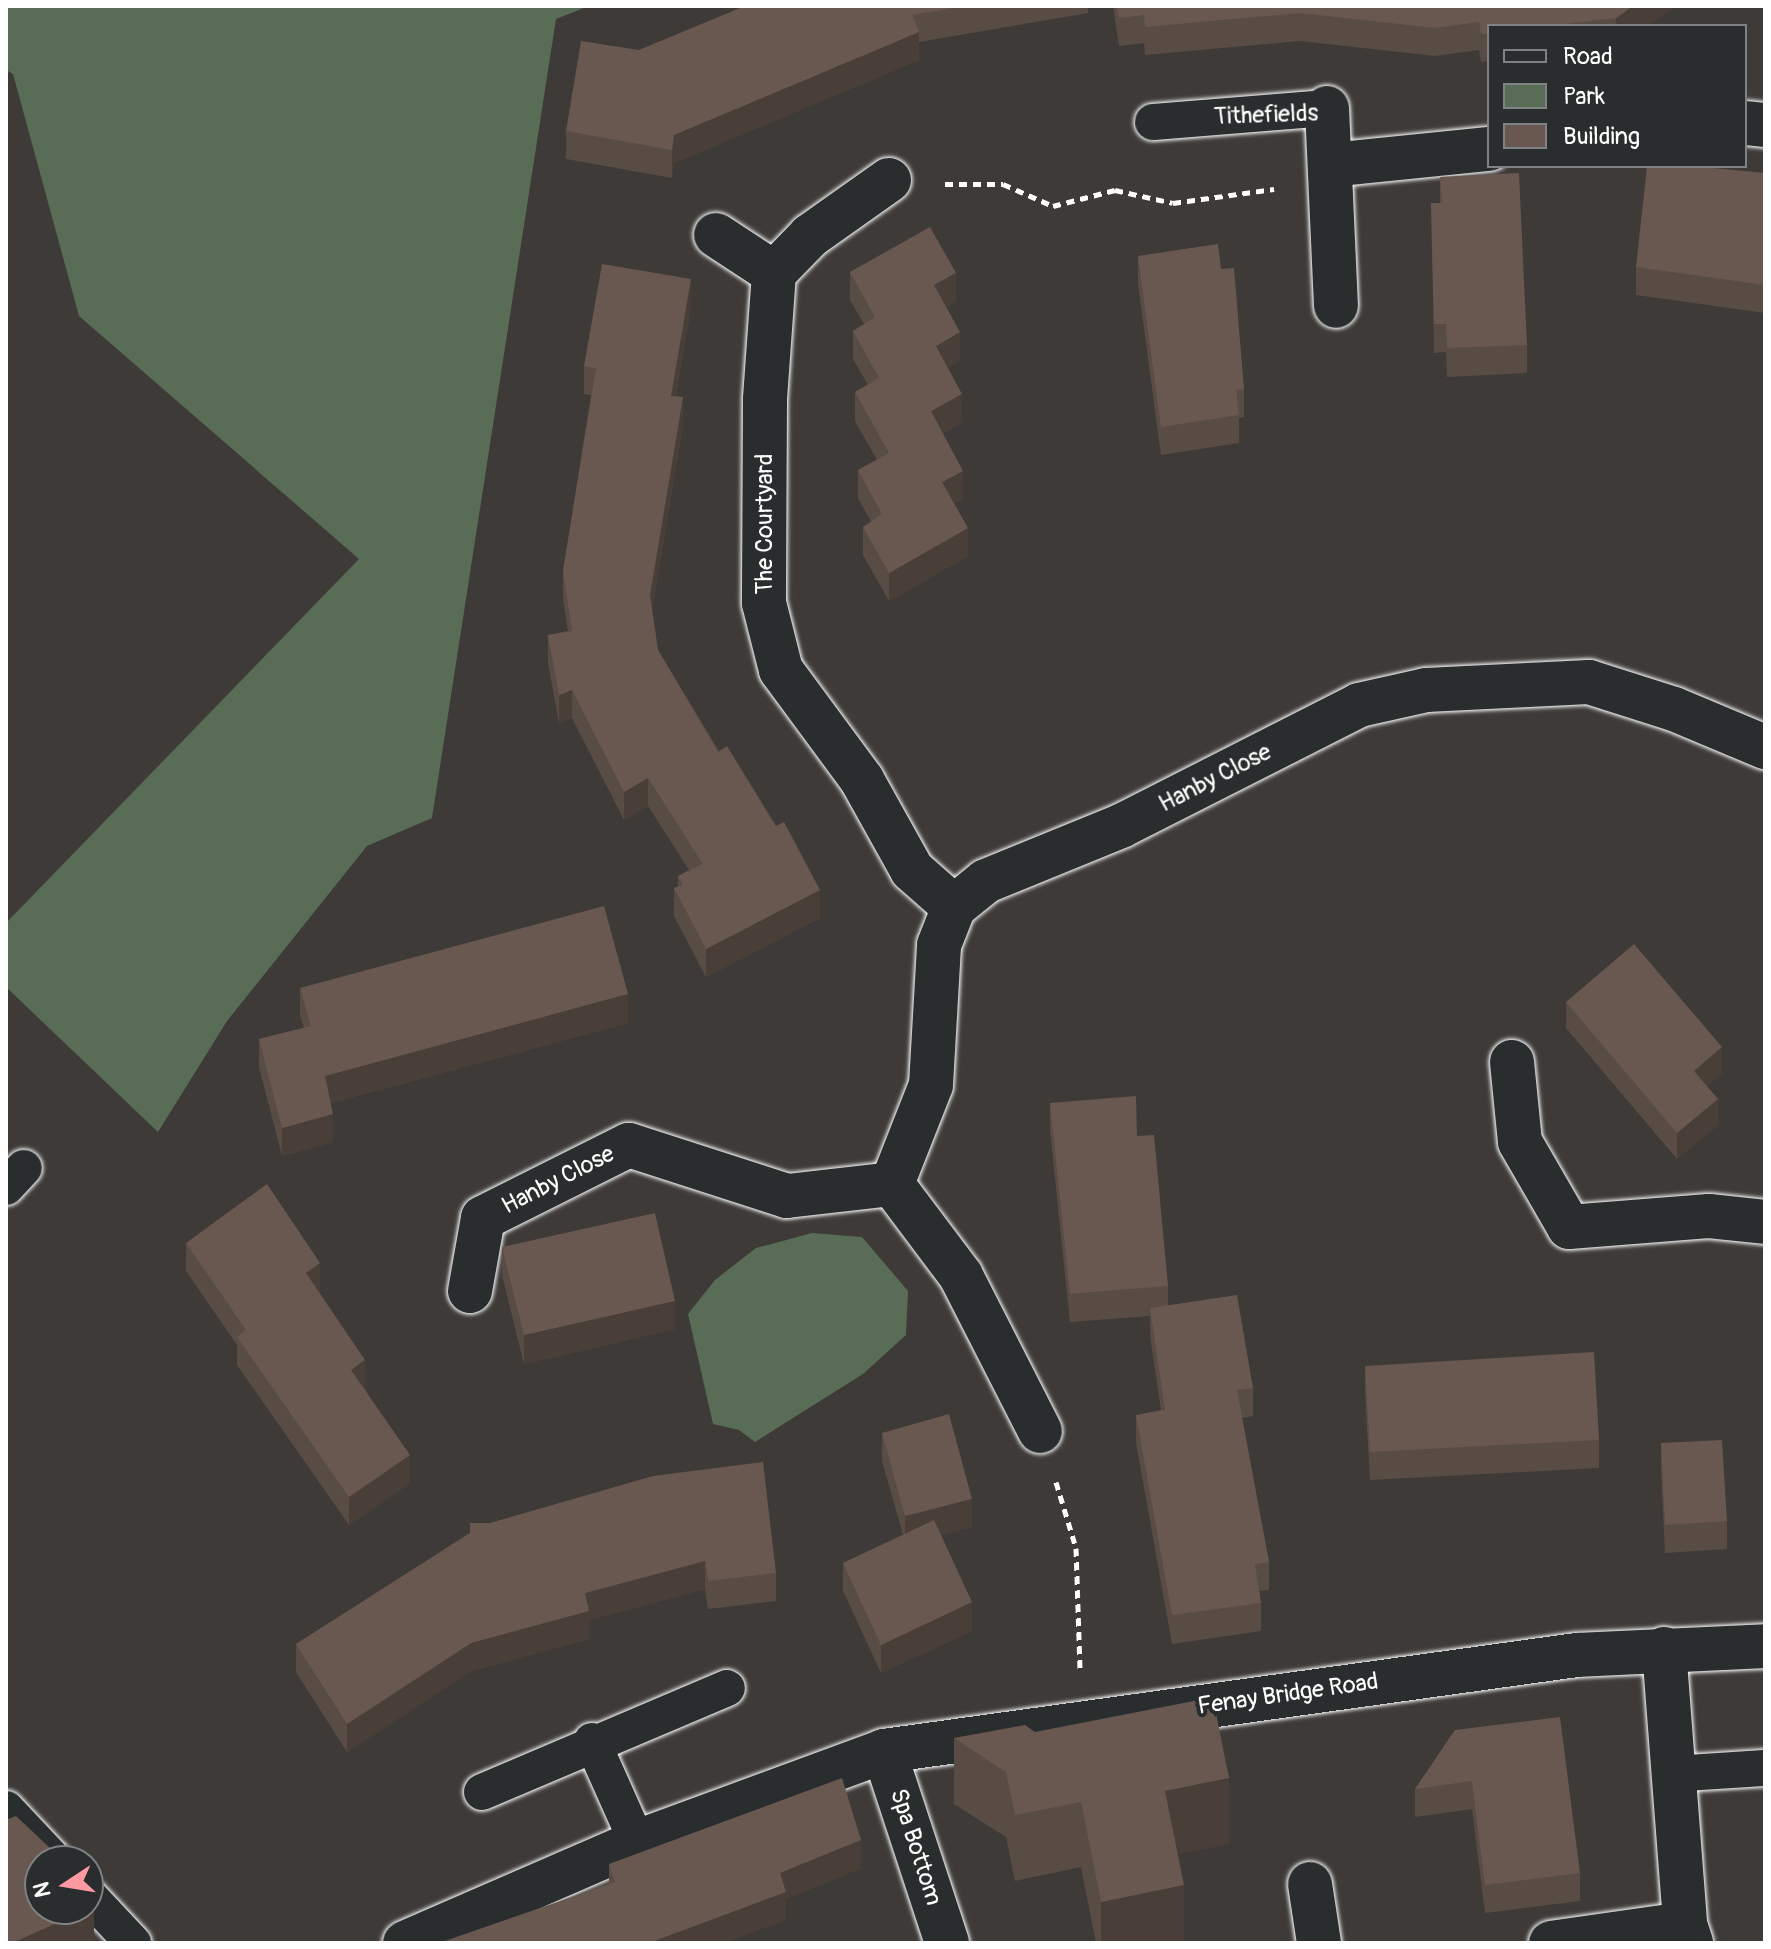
<!DOCTYPE html>
<style>
body{margin:0}
#map{position:relative;width:1771px;height:1949px;overflow:hidden;background:#3d3a38;font-family:Pangolin,sans-serif}
div>[style]{position:absolute}
.green>*{inset:0;background:#596c56}
.path>*{height:5px;margin-top:-2.5px;transform-origin:0;background:repeating-linear-gradient(90deg,#fff 0 8px,transparent 0 14px)}
.roads{filter:drop-shadow(0 0 2px #fff) drop-shadow(0 0 2px #fff)}
.lane>*{height:36px;margin:-18px;padding:0 18px;transform-origin:18px;border-radius:18px;background:#2a2d2e}
.street>*{height:44px;margin:-22px;padding:0 22px;transform-origin:22px;border-radius:22px;background:#2a2d2e}
.wall>*{inset:0;background:#594c45}
.shaded-wall>*{inset:0;background:#493e38}
.building>*{inset:0;background:#685850}
span{translate:-50% -50%;white-space:nowrap;text-align:center;line-height:1.15;-webkit-text-stroke:8px #2a2d2e;paint-order:stroke}
.street-label{font-size:24px;color:#fff}
.frame{position:absolute;inset:0;border:8px solid #fff;pointer-events:none}
.legend{position:absolute;left:1487px;top:24px;width:260px;height:144px;box-sizing:border-box;background:#2a2d2e;border:2px solid #7f8182;margin:0;padding:10px 14px;list-style:none;font-size:24px;color:#fff}
.legend li{display:flex;align-items:center;gap:16px;height:40px}
.legend b{width:40px;border:2px solid #7f8182}
.north{position:absolute;left:24px;top:1845px;width:80px;height:80px;box-sizing:border-box;background:#2a2d2e;border:2px solid #7f8182;border-radius:50%;rotate:258deg;font-size:22px;font-weight:700;line-height:32px;text-align:center;color:#fff}
.north::after{content:'';display:block;margin:auto;width:28px;height:36px;background:#ff9aa2;clip-path:polygon(50% 0,100% 100%,50% 72%,0 100%)}
</style>
<div id="map">
<div class="green">
<i style="clip-path:polygon(6px 6px,589px 6px,556px 19px,432px 818px,367px 846px,227px 1021px,158px 1132px,6px 987px,6px 923px,359px 559px,79px 316px,13px 74px,6px 70px)"></i>
<i style="clip-path:polygon(812px 1233px,862px 1237px,908px 1291px,906px 1335px,863px 1374px,755px 1442px,739px 1430px,713px 1424px,688px 1314px,715px 1280px,756px 1248px)"></i>
</div>
<div class="path">
<i style="left:945px;top:184px;width:58px"></i>
<i style="left:1003px;top:184px;width:55px;rotate:23.7deg"></i>
<i style="left:1053px;top:206px;width:64px;rotate:-14.5deg"></i>
<i style="left:1115px;top:190px;width:59px;rotate:12.6deg"></i>
<i style="left:1173px;top:203px;width:102px;rotate:-7.9deg"></i>
<i style="left:1056px;top:1482px;width:69px;rotate:73.1deg"></i>
<i style="left:1076px;top:1548px;width:121px;rotate:88.1deg"></i>
</div>
<div class="roads">
<div class="lane">
<i style="left:1153px;top:122px;width:175px;rotate:-4.6deg"></i>
<i style="left:6px;top:1187px;width:26px;rotate:-47deg"></i>
<i style="left:592px;top:1741px;width:111px;rotate:66deg"></i>
<i style="left:1672px;top:1774px;width:93px;rotate:-3.7deg"></i>
<i style="left:482px;top:1792px;width:266px;rotate:-23deg"></i>
<i style="left:6px;top:1809px;width:71px;rotate:46.7deg"></i>
<i style="left:88px;top:1895px;width:66px;rotate:46.8deg"></i>
</div>
<div class="street">
<i style="left:1327px;top:108px;width:198px;rotate:87.4deg"></i>
<i style="left:1745px;top:123px;width:20px;rotate:6deg"></i>
<i style="left:1331px;top:165px;width:159px;rotate:-5.8deg"></i>
<i style="left:889px;top:180px;width:97px;rotate:144.7deg"></i>
<i style="left:810px;top:236px;width:52px;rotate:134.2deg"></i>
<i style="left:774px;top:273px;width:127px;rotate:94.1deg"></i>
<i style="left:765px;top:400px;width:203px;rotate:90.3deg"></i>
<i style="left:764px;top:603px;width:69px;rotate:75.8deg"></i>
<i style="left:781px;top:670px;width:137px;rotate:53.6deg"></i>
<i style="left:862px;top:780px;width:103px;rotate:60.9deg"></i>
<i style="left:912px;top:870px;width:56px;rotate:41.4deg"></i>
<i style="left:716px;top:235px;width:69px;rotate:33.2deg"></i>
<i style="left:1512px;top:1062px;width:80px;rotate:84.3deg"></i>
<i style="left:1520px;top:1142px;width:98px;rotate:60deg"></i>
<i style="left:1569px;top:1227px;width:140px;rotate:-4.5deg"></i>
<i style="left:1709px;top:1216px;width:56px;rotate:6.1deg"></i>
<i style="left:892px;top:1184px;width:115px;rotate:53.1deg"></i>
<i style="left:961px;top:1276px;width:174px;rotate:63deg"></i>
<i style="left:470px;top:1291px;width:74px;rotate:-79.9deg"></i>
<i style="left:483px;top:1218px;width:163px;rotate:-26.6deg"></i>
<i style="left:629px;top:1145px;width:166px;rotate:17.9deg"></i>
<i style="left:787px;top:1196px;width:106px;rotate:-6.5deg"></i>
<i style="left:892px;top:1184px;width:106px;rotate:-68.5deg"></i>
<i style="left:931px;top:1085px;width:140px;rotate:-86.7deg"></i>
<i style="left:939px;top:945px;width:41px;rotate:-68.5deg"></i>
<i style="left:954px;top:907px;width:41px;rotate:-39.1deg"></i>
<i style="left:986px;top:881px;width:146px;rotate:-22.2deg"></i>
<i style="left:1121px;top:826px;width:267px;rotate:-26.9deg"></i>
<i style="left:1359px;top:705px;width:69px;rotate:-12.6deg"></i>
<i style="left:1426px;top:690px;width:163px;rotate:-2.8deg"></i>
<i style="left:1589px;top:682px;width:89px;rotate:17.6deg"></i>
<i style="left:1674px;top:709px;width:99px;rotate:22.7deg"></i>
<i style="left:1664px;top:1649px;width:276px;rotate:85.6deg"></i>
<i style="left:1685px;top:1924px;width:20px;rotate:72deg"></i>
<i style="left:884px;top:1751px;width:202px;rotate:71.8deg"></i>
<i style="left:1310px;top:1884px;width:60px;rotate:81.3deg"></i>
<i style="left:405px;top:1943px;width:253px;rotate:-23.5deg"></i>
<i style="left:637px;top:1842px;width:263px;rotate:-20.2deg"></i>
<i style="left:884px;top:1751px;width:700px;rotate:-7.89deg"></i>
<i style="left:1577px;top:1655px;width:188px;rotate:-2.7deg"></i>
<i style="left:1551px;top:1943px;width:135px;rotate:-8.1deg"></i>
</div>
</div>
<div class="wall">
<i style="clip-path:polygon(745px 6px,1088px 6px,1088px 13px,919px 42px,919px 60px,674px 163px,672px 178px,566px 159px,566px 131px,639px 50px)"></i>
<i style="clip-path:polygon(1113px 6px,1676px 6px,1646px 26px,1489px 26px,1489px 61px,1481px 62px,1479px 50px,1435px 56px,1300px 41px,1145px 55px,1144px 43px,1119px 46px)"></i>
<i style="clip-path:polygon(1765px 173px,1765px 313px,1636px 295px,1636px 267px)"></i>
<i style="clip-path:polygon(1440px 177px,1527px 345px,1527px 373px,1447px 377px,1446px 352px,1434px 353px,1431px 203px,1440px 203px)"></i>
<i style="clip-path:polygon(1138px 256px,1221px 269px,1244px 389px,1244px 417px,1239px 418px,1239px 443px,1161px 455px,1138px 284px)"></i>
<i style="clip-path:polygon(850px 272px,956px 301px,946px 307px,960px 360px,947px 368px,962px 422px,943px 433px,963px 499px,954px 504px,968px 556px,889px 601px,863px 555px,863px 527px,871px 522px,858px 498px,858px 470px,877px 460px,855px 421px,855px 392px,868px 385px,853px 359px,853px 331px,864px 324px,850px 300px)"></i>
<i style="clip-path:polygon(691px 307px,676px 396px,683px 426px,652px 611px,658px 650px,820px 918px,706px 977px,674px 916px,674px 888px,678px 887px,678px 876px,689px 870px,648px 806px,624px 820px,572px 718px,559px 723px,548px 663px,548px 635px,568px 631px,563px 599px,563px 571px,591px 395px,584px 394px,584px 366px)"></i>
<i style="clip-path:polygon(300px 988px,628px 1023px,330px 1103px,333px 1142px,282px 1156px,259px 1067px,259px 1039px,304px 1028px,300px 1016px)"></i>
<i style="clip-path:polygon(1566px 1002px,1722px 1073px,1707px 1086px,1718px 1125px,1677px 1159px,1566px 1028px)"></i>
<i style="clip-path:polygon(1050px 1103px,1137px 1136px,1168px 1286px,1168px 1305px,1253px 1388px,1253px 1416px,1242px 1418px,1269px 1562px,1269px 1590px,1259px 1591px,1261px 1603px,1261px 1631px,1172px 1644px,1136px 1443px,1136px 1415px,1161px 1410px,1150px 1336px,1150px 1316px,1070px 1322px,1050px 1131px)"></i>
<i style="clip-path:polygon(186px 1243px,320px 1291px,319px 1292px,410px 1483px,349px 1525px,237px 1365px,237px 1345px,186px 1271px)"></i>
<i style="clip-path:polygon(502px 1247px,675px 1329px,524px 1364px,502px 1275px)"></i>
<i style="clip-path:polygon(1365px 1366px,1599px 1440px,1599px 1468px,1370px 1480px,1365px 1394px)"></i>
<i style="clip-path:polygon(882px 1433px,972px 1527px,941px 1535px,972px 1631px,881px 1673px,843px 1591px,843px 1563px,903px 1535px,882px 1461px)"></i>
<i style="clip-path:polygon(1661px 1443px,1727px 1521px,1727px 1549px,1665px 1553px,1661px 1471px)"></i>
<i style="clip-path:polygon(470px 1533px,776px 1573px,776px 1601px,708px 1609px,705px 1589px,589px 1620px,589px 1639px,471px 1671px,347px 1752px,296px 1672px,296px 1644px)"></i>
<i style="clip-path:polygon(1455px 1730px,1580px 1873px,1580px 1901px,1485px 1913px,1472px 1809px,1415px 1817px,1415px 1789px)"></i>
<i style="clip-path:polygon(1035px 1732px,1229px 1844px,1178px 1854px,1184px 1943px,1096px 1943px,1081px 1867px,1015px 1881px,1006px 1837px,954px 1804px,954px 1738px)"></i>
<i style="clip-path:polygon(609px 1864px,861px 1868px,786px 1899px,786px 1920px,609px 1884px)"></i>
</div>
<div class="shaded-wall">
<i style="clip-path:polygon(1633px 6px,1676px 6px,1646px 26px,1616px 26px,1616px 18px)"></i>
<i style="clip-path:polygon(919px 32px,919px 60px,674px 163px,672px 178px,672px 150px,674px 135px)"></i>
<i style="clip-path:polygon(956px 273px,956px 301px,934px 314px,934px 285px)"></i>
<i style="clip-path:polygon(691px 279px,691px 307px,671px 424px,671px 396px)"></i>
<i style="clip-path:polygon(960px 332px,960px 360px,936px 375px,936px 346px)"></i>
<i style="clip-path:polygon(962px 394px,962px 422px,931px 439px,931px 411px)"></i>
<i style="clip-path:polygon(683px 397px,683px 426px,650px 624px,650px 595px)"></i>
<i style="clip-path:polygon(963px 471px,963px 499px,942px 510px,942px 482px)"></i>
<i style="clip-path:polygon(968px 528px,968px 556px,889px 601px,889px 573px)"></i>
<i style="clip-path:polygon(572px 690px,572px 718px,559px 723px,559px 695px)"></i>
<i style="clip-path:polygon(648px 778px,648px 806px,624px 820px,624px 792px)"></i>
<i style="clip-path:polygon(820px 890px,820px 918px,706px 977px,706px 949px)"></i>
<i style="clip-path:polygon(628px 994px,628px 1023px,325px 1104px,325px 1076px)"></i>
<i style="clip-path:polygon(1722px 1047px,1722px 1073px,1694px 1097px,1694px 1071px)"></i>
<i style="clip-path:polygon(1718px 1099px,1718px 1125px,1677px 1159px,1677px 1133px)"></i>
<i style="clip-path:polygon(333px 1114px,333px 1142px,282px 1156px,282px 1128px)"></i>
<i style="clip-path:polygon(320px 1263px,320px 1291px,306px 1301px,306px 1273px)"></i>
<i style="clip-path:polygon(675px 1301px,675px 1329px,524px 1364px,524px 1335px)"></i>
<i style="clip-path:polygon(365px 1360px,365px 1388px,351px 1398px,351px 1370px)"></i>
<i style="clip-path:polygon(410px 1455px,410px 1483px,349px 1525px,349px 1497px)"></i>
<i style="clip-path:polygon(972px 1499px,972px 1527px,905px 1545px,905px 1516px)"></i>
<i style="clip-path:polygon(705px 1561px,705px 1589px,589px 1620px,589px 1639px,471px 1671px,347px 1752px,347px 1724px,471px 1643px,585px 1593px)"></i>
<i style="clip-path:polygon(972px 1602px,972px 1631px,881px 1673px,881px 1645px)"></i>
<i style="clip-path:polygon(1229px 1778px,1229px 1844px,1165px 1857px,1165px 1791px)"></i>
<i style="clip-path:polygon(861px 1840px,861px 1868px,786px 1899px,786px 1920px,725px 1943px,649px 1943px,780px 1873px)"></i>
<i style="clip-path:polygon(1184px 1885px,1184px 1943px,1101px 1943px,1101px 1902px)"></i>
<i style="clip-path:polygon(94px 1907px,94px 1941px,89px 1943px,12px 1943px)"></i>
</div>
<div class="building">
<i style="clip-path:polygon(745px 6px,966px 6px,912px 15px,919px 32px,674px 135px,672px 150px,566px 131px,581px 41px,639px 50px)"></i>
<i style="clip-path:polygon(1117px 6px,1633px 6px,1616px 18px,1547px 26px,1489px 26px,1489px 33px,1481px 34px,1479px 22px,1435px 28px,1300px 13px,1145px 27px,1144px 15px,1119px 18px)"></i>
<i style="clip-path:polygon(1647px 166px,1692px 166px,1765px 173px,1765px 285px,1636px 267px)"></i>
<i style="clip-path:polygon(1519px 173px,1527px 345px,1447px 348px,1446px 324px,1434px 324px,1431px 203px,1442px 203px,1440px 177px)"></i>
<i style="clip-path:polygon(930px 227px,956px 273px,934px 285px,960px 332px,936px 346px,962px 394px,931px 411px,963px 471px,942px 482px,968px 528px,889px 573px,863px 527px,882px 514px,858px 470px,889px 453px,855px 392px,879px 378px,853px 331px,875px 317px,850px 272px)"></i>
<i style="clip-path:polygon(1218px 244px,1221px 269px,1234px 268px,1244px 389px,1236px 390px,1239px 415px,1161px 427px,1138px 256px)"></i>
<i style="clip-path:polygon(602px 264px,691px 279px,671px 396px,683px 397px,650px 595px,658px 650px,718px 752px,727px 746px,776px 826px,784px 822px,820px 890px,706px 949px,674px 888px,683px 885px,678px 876px,703px 864px,648px 778px,624px 792px,572px 690px,559px 695px,548px 635px,572px 631px,563px 571px,596px 368px,584px 366px)"></i>
<i style="clip-path:polygon(604px 906px,628px 994px,325px 1076px,333px 1114px,282px 1128px,259px 1039px,311px 1026px,300px 988px)"></i>
<i style="clip-path:polygon(1634px 944px,1722px 1047px,1694px 1071px,1718px 1099px,1677px 1133px,1566px 1002px)"></i>
<i style="clip-path:polygon(1136px 1096px,1137px 1136px,1154px 1135px,1168px 1286px,1070px 1294px,1050px 1103px)"></i>
<i style="clip-path:polygon(267px 1184px,320px 1263px,306px 1273px,365px 1360px,351px 1370px,410px 1455px,349px 1497px,237px 1337px,246px 1330px,186px 1243px)"></i>
<i style="clip-path:polygon(655px 1213px,675px 1301px,524px 1335px,502px 1247px)"></i>
<i style="clip-path:polygon(1237px 1295px,1253px 1388px,1237px 1390px,1269px 1562px,1255px 1564px,1261px 1603px,1172px 1615px,1136px 1415px,1165px 1410px,1150px 1308px)"></i>
<i style="clip-path:polygon(1594px 1352px,1599px 1440px,1370px 1452px,1365px 1366px)"></i>
<i style="clip-path:polygon(949px 1414px,972px 1499px,905px 1516px,882px 1433px)"></i>
<i style="clip-path:polygon(1722px 1440px,1727px 1521px,1665px 1525px,1661px 1443px)"></i>
<i style="clip-path:polygon(763px 1462px,776px 1573px,708px 1581px,705px 1561px,585px 1593px,589px 1611px,471px 1643px,347px 1724px,296px 1644px,470px 1533px,470px 1523px,490px 1523px,653px 1476px)"></i>
<i style="clip-path:polygon(934px 1520px,972px 1602px,881px 1645px,843px 1563px)"></i>
<i style="clip-path:polygon(1204px 1699px,1206px 1705px,1214px 1703px,1229px 1778px,1165px 1791px,1184px 1885px,1101px 1902px,1081px 1802px,1015px 1815px,1006px 1772px,954px 1738px,1025px 1725px,1035px 1732px)"></i>
<i style="clip-path:polygon(1560px 1717px,1580px 1873px,1485px 1885px,1472px 1781px,1415px 1789px,1455px 1730px)"></i>
<i style="clip-path:polygon(842px 1778px,861px 1840px,780px 1873px,786px 1892px,649px 1943px,439px 1943px,615px 1882px,609px 1864px)"></i>
<i style="clip-path:polygon(16px 1816px,49px 1847px,59px 1861px,40px 1861px,40px 1909px,88px 1909px,88px 1899px,94px 1907px,12px 1943px,6px 1943px,6px 1820px)"></i>
</div>
<div class="street-label">
<span style="left:1266px;top:115px;rotate:-2deg">Tithefields</span>
<span style="left:765px;top:524px;rotate:-90deg">The Courtyard</span>
<span style="left:1215px;top:778px;rotate:-27deg">Hanby Close</span>
<span style="left:558px;top:1180px;rotate:-27deg">Hanby Close</span>
<span style="left:1288px;top:1694px;rotate:-8deg">Fenay Bridge Road</span>
<span style="left:916px;top:1847px;rotate:72deg">Spa Bottom</span>
</div>
<div class="frame"></div>
<ul class="legend">
<li><b style="height:10px;background:#2a2d2e"></b>Road</li>
<li><b style="height:22px;background:#596c56"></b>Park</li>
<li><b style="height:22px;background:#685850"></b>Building</li>
</ul>
<div class="north">N</div>
</div>
